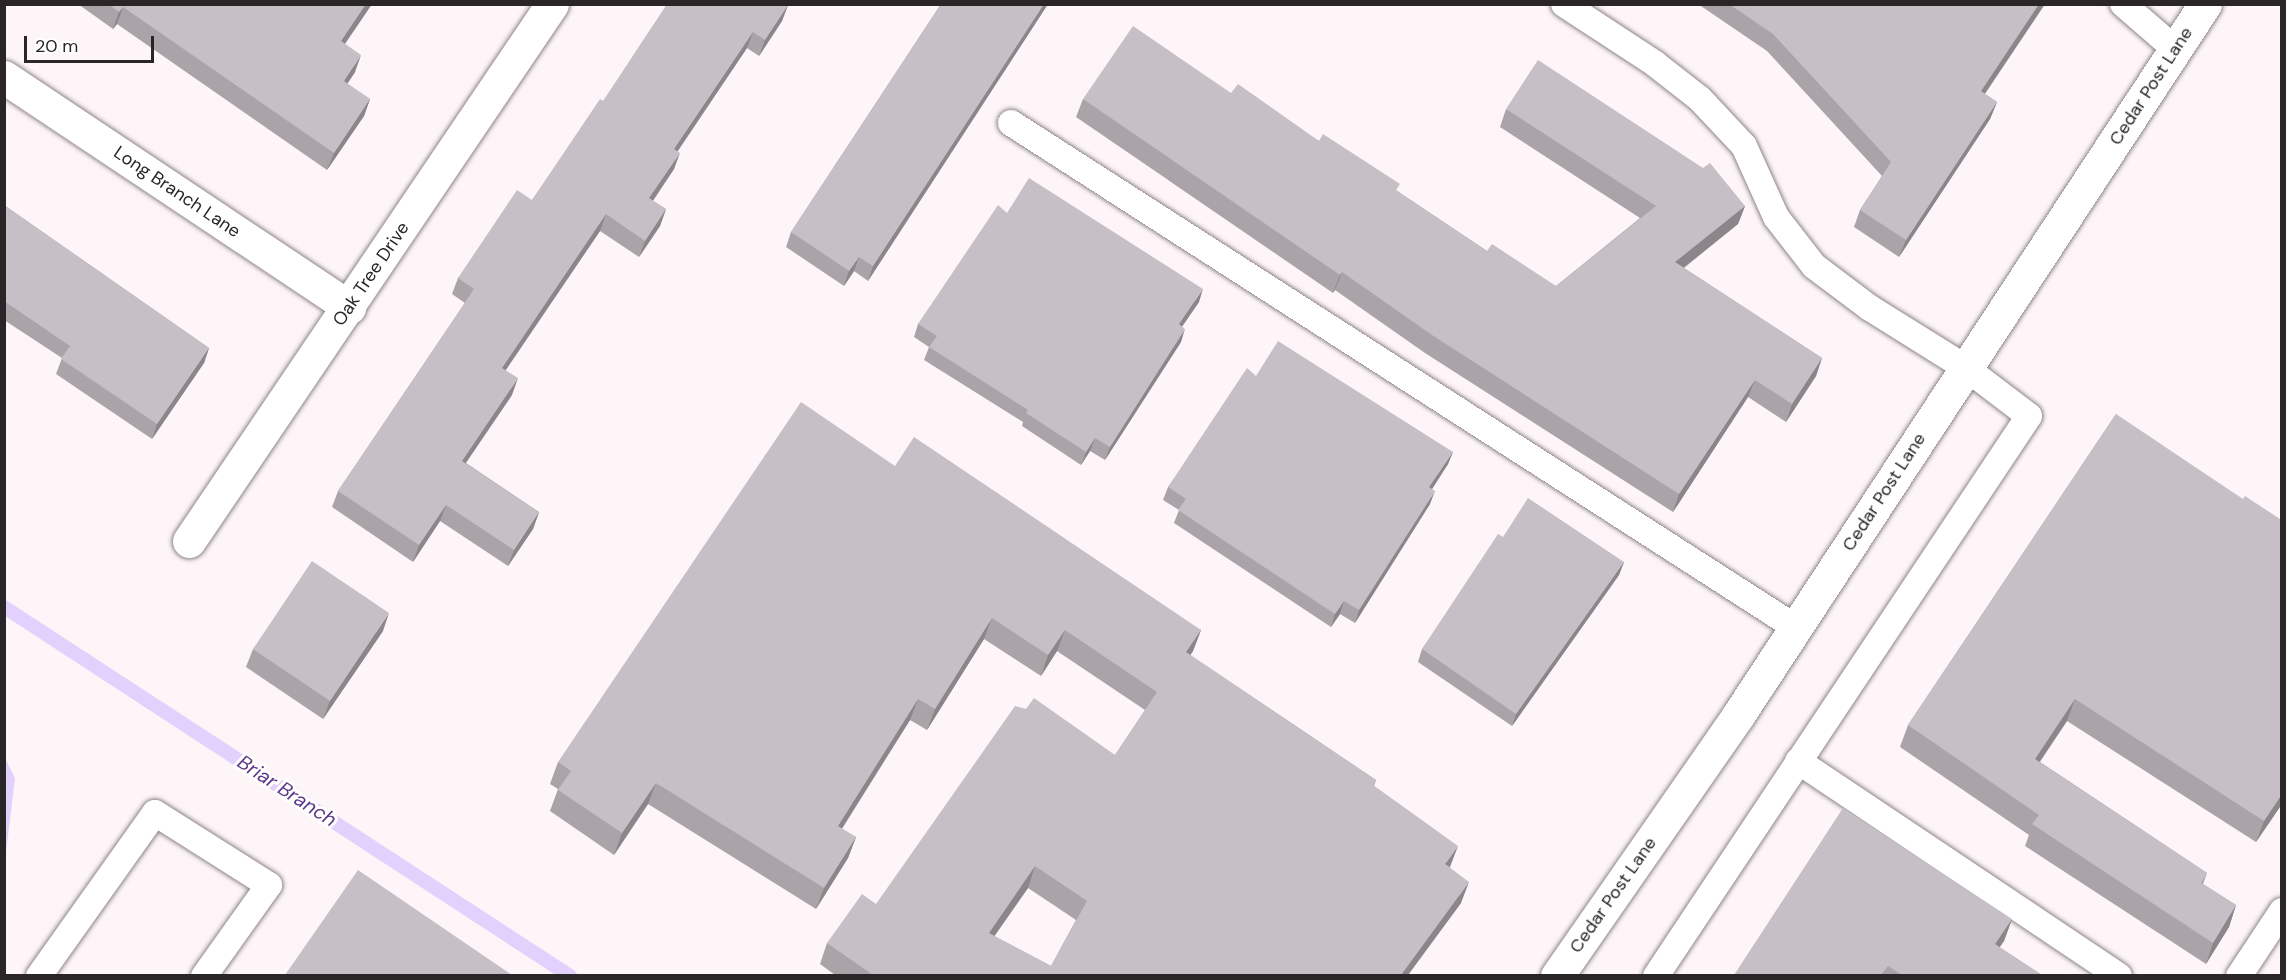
<!DOCTYPE html>
<style>
body{margin:0}
#map{position:relative;width:2286px;height:980px;overflow:hidden;background:#fef5f8;font-family:"DM Sans",sans-serif}
div>[style]{position:absolute}
.water>*{inset:0;background:#e1d1fc}
.stream>*{height:14px;margin:-7px;padding:0 7px;transform-origin:7px;border-radius:7px;background:#e1d1fc}
.roads{filter:drop-shadow(0 0 2px #8e8588) drop-shadow(0 0 2px #8e8588)}
.service>*{height:26px;margin:-13px;padding:0 13px;transform-origin:13px;border-radius:13px;background:#fff}
.minor>*{height:33px;margin:-16.5px;padding:0 16.5px;transform-origin:16.5px;border-radius:16.5px;background:#fff}
.wall>*{inset:0;background:#aaa4a9}
.shaded-wall>*{inset:0;background:#8b868a}
.building>*{inset:0;background:#c6bfc5}
span{translate:-50% -50%;white-space:nowrap;text-align:center;line-height:1.15;-webkit-text-stroke:6px #fff;paint-order:stroke}
.street-label{font-size:18px;color:#2a2628}
.water-label{font-size:20px;color:#5d3889;font-style:italic}
.frame{position:absolute;inset:0;border:6px solid #2a2628;pointer-events:none}
.scale{position:absolute;left:24px;top:36px;width:130px;height:27px;box-sizing:border-box;border:3px solid #2a2628;border-top:0;padding-left:8px;font-size:18px;line-height:21px;white-space:nowrap;color:#2a2628;-webkit-text-stroke:4px #fff;paint-order:stroke}
</style>
<div id="map">
<div class="water">
<i style="clip-path:polygon(5px 758px,15px 778px,5px 860px,4px 860px)"></i>
</div>
<div class="stream">
<i style="left:4px;top:607px;width:676px;rotate:33.1deg"></i>
</div>
<div class="roads">
<div class="service">
<i style="left:1564px;top:4px;width:108px;rotate:33.2deg"></i>
<i style="left:1654px;top:63px;width:58px;rotate:38deg"></i>
<i style="left:1700px;top:99px;width:64px;rotate:46.9deg"></i>
<i style="left:1744px;top:146px;width:78px;rotate:65.7deg"></i>
<i style="left:1776px;top:217px;width:62px;rotate:52.2deg"></i>
<i style="left:1814px;top:266px;width:70px;rotate:36.9deg"></i>
<i style="left:1870px;top:308px;width:113px;rotate:32deg"></i>
<i style="left:1966px;top:368px;width:79px;rotate:37.3deg"></i>
<i style="left:2029px;top:416px;width:673px;rotate:123.67deg"></i>
<i style="left:2123px;top:4px;width:69px;rotate:40.9deg"></i>
<i style="left:1011px;top:123px;width:932px;rotate:32.74deg"></i>
<i style="left:1798px;top:761px;width:386px;rotate:33.8deg"></i>
<i style="left:39px;top:976px;width:200px;rotate:-54.6deg"></i>
<i style="left:155px;top:813px;width:135px;rotate:32.3deg"></i>
<i style="left:269px;top:885px;width:112px;rotate:125.5deg"></i>
<i style="left:2239px;top:976px;width:78px;rotate:-56.5deg"></i>
</div>
<div class="minor">
<i style="left:4px;top:77px;width:415px;rotate:33.7deg"></i>
<i style="left:189px;top:541px;width:648px;rotate:-55.94deg"></i>
<i style="left:1557px;top:976px;width:319px;rotate:-55.2deg"></i>
<i style="left:1739px;top:714px;width:849px;rotate:-56.72deg"></i>
</div>
</div>
<div class="wall">
<i style="clip-path:polygon(78px 4px,372px 4px,345px 44px,355px 72px,347px 84px,370px 99px,364px 116px,327px 170px,117px 24px,113px 29px)"></i>
<i style="clip-path:polygon(941px 4px,1048px 4px,868px 281px,854px 271px,844px 286px,786px 247px,791px 232px)"></i>
<i style="clip-path:polygon(1698px 4px,2045px 4px,1985px 94px,1997px 102px,1990px 119px,1899px 257px,1854px 227px,1860px 210px,1882px 176px,1767px 51px)"></i>
<i style="clip-path:polygon(788px 5px,782px 21px,759px 56px,747px 48px,678px 151px,674px 169px,653px 201px,666px 209px,660px 226px,639px 257px,600px 231px,506px 370px,512px 395px,466px 463px,539px 512px,533px 529px,508px 566px,440px 521px,413px 562px,332px 507px,338px 491px,465px 303px,452px 294px,458px 278px,532px 200px,603px 101px)"></i>
<i style="clip-path:polygon(1231px 93px,1319px 141px,1397px 191px,1487px 251px,1556px 286px,1640px 218px,1500px 127px,1506px 109px,1745px 206px,1738px 224px,1684px 268px,1822px 358px,1816px 376px,1786px 422px,1748px 397px,1673px 512px,1425px 353px,1335px 290px,1333px 293px,1076px 117px,1083px 99px)"></i>
<i style="clip-path:polygon(4px 205px,209px 348px,204px 363px,152px 439px,56px 374px,62px 358px,4px 320px)"></i>
<i style="clip-path:polygon(1007px 213px,1199px 302px,1182px 326px,1181px 342px,1105px 460px,1090px 451px,1081px 465px,1022px 426px,1023px 422px,924px 360px,929px 347px,914px 337px,918px 324px)"></i>
<i style="clip-path:polygon(1256px 376px,1453px 452px,1448px 464px,1432px 489px,1430px 504px,1355px 623px,1340px 614px,1331px 627px,1174px 523px,1179px 510px,1163px 500px,1168px 487px)"></i>
<i style="clip-path:polygon(2116px 414px,2282px 804px,2256px 842px,2067px 721px,2040px 762px,2207px 873px,2203px 884px,2236px 905px,2229px 927px,2206px 964px,2025px 846px,2029px 835px,1900px 747px,1908px 725px)"></i>
<i style="clip-path:polygon(evenodd,895px 466px,1201px 630px,1193px 651px,1190px 655px,1376px 780px,1374px 786px,1450px 867px,1461px 903px,1408px 975px,835px 975px,820px 964px,827px 943px,876px 904px,1115px 755px,1145px 710px,1057px 651px,1041px 676px,984px 639px,927px 730px,910px 720px,842px 829px,856px 837px,848px 858px,816px 909px,648px 804px,614px 855px,550px 811px,558px 789px,550px 784px,558px 762px,895px 466px,1028px 888px,1076px 920px,1051px 966px,994px 936px,1028px 888px)"></i>
<i style="clip-path:polygon(1503px 537px,1624px 562px,1619px 575px,1512px 726px,1418px 662px,1422px 649px)"></i>
<i style="clip-path:polygon(383px 631px,323px 719px,246px 667px,253px 649px)"></i>
<i style="clip-path:polygon(2012px 919px,2004px 941px,1999px 947px,2042px 975px,1734px 975px)"></i>
</div>
<div class="shaded-wall">
<i style="clip-path:polygon(366px 4px,372px 4px,335px 58px,341px 41px)"></i>
<i style="clip-path:polygon(1044px 4px,1048px 4px,868px 281px,873px 266px)"></i>
<i style="clip-path:polygon(2039px 4px,2045px 4px,1975px 108px,1981px 91px)"></i>
<i style="clip-path:polygon(788px 5px,782px 21px,759px 56px,765px 40px)"></i>
<i style="clip-path:polygon(123px 7px,117px 24px,113px 29px,119px 12px)"></i>
<i style="clip-path:polygon(753px 32px,747px 48px,668px 165px,674px 149px)"></i>
<i style="clip-path:polygon(361px 55px,355px 72px,338px 98px,344px 81px)"></i>
<i style="clip-path:polygon(370px 99px,364px 116px,327px 170px,334px 153px)"></i>
<i style="clip-path:polygon(1997px 102px,1990px 119px,1899px 257px,1906px 240px)"></i>
<i style="clip-path:polygon(680px 153px,674px 169px,643px 215px,649px 198px)"></i>
<i style="clip-path:polygon(1745px 206px,1738px 224px,1668px 280px,1675px 262px)"></i>
<i style="clip-path:polygon(666px 209px,660px 226px,639px 257px,645px 241px)"></i>
<i style="clip-path:polygon(606px 214px,600px 231px,496px 384px,502px 368px)"></i>
<i style="clip-path:polygon(859px 257px,854px 271px,844px 286px,849px 271px)"></i>
<i style="clip-path:polygon(1342px 272px,1335px 290px,1333px 293px,1340px 275px)"></i>
<i style="clip-path:polygon(1203px 289px,1199px 302px,1175px 337px,1179px 324px)"></i>
<i style="clip-path:polygon(1185px 329px,1181px 342px,1105px 460px,1110px 447px)"></i>
<i style="clip-path:polygon(209px 348px,204px 363px,152px 439px,157px 424px)"></i>
<i style="clip-path:polygon(1822px 358px,1816px 376px,1786px 422px,1792px 404px)"></i>
<i style="clip-path:polygon(518px 378px,512px 395px,456px 477px,462px 461px)"></i>
<i style="clip-path:polygon(1755px 380px,1748px 397px,1673px 512px,1679px 494px)"></i>
<i style="clip-path:polygon(1095px 438px,1090px 451px,1081px 465px,1086px 452px)"></i>
<i style="clip-path:polygon(1453px 452px,1448px 464px,1425px 500px,1429px 487px)"></i>
<i style="clip-path:polygon(1435px 491px,1430px 504px,1355px 623px,1359px 610px)"></i>
<i style="clip-path:polygon(446px 505px,440px 521px,413px 562px,419px 545px)"></i>
<i style="clip-path:polygon(539px 512px,533px 529px,508px 566px,514px 550px)"></i>
<i style="clip-path:polygon(1624px 562px,1619px 575px,1512px 726px,1516px 714px)"></i>
<i style="clip-path:polygon(1344px 601px,1340px 614px,1331px 627px,1335px 614px)"></i>
<i style="clip-path:polygon(389px 613px,383px 631px,323px 719px,330px 701px)"></i>
<i style="clip-path:polygon(992px 618px,984px 639px,927px 730px,935px 709px)"></i>
<i style="clip-path:polygon(1065px 630px,1057px 651px,1041px 676px,1048px 655px)"></i>
<i style="clip-path:polygon(1201px 630px,1193px 651px,1178px 674px,1186px 652px)"></i>
<i style="clip-path:polygon(918px 699px,910px 720px,830px 847px,838px 826px)"></i>
<i style="clip-path:polygon(2075px 699px,2067px 721px,2027px 780px,2035px 759px)"></i>
<i style="clip-path:polygon(656px 783px,648px 804px,614px 855px,622px 833px)"></i>
<i style="clip-path:polygon(2282px 794px,2282px 804px,2256px 842px,2264px 821px)"></i>
<i style="clip-path:polygon(856px 837px,848px 858px,816px 909px,824px 888px)"></i>
<i style="clip-path:polygon(1458px 846px,1450px 867px,1445px 864px)"></i>
<i style="clip-path:polygon(1035px 866px,1028px 888px,982px 954px,989px 933px)"></i>
<i style="clip-path:polygon(1469px 882px,1461px 903px,1408px 975px,1401px 975px)"></i>
<i style="clip-path:polygon(2236px 905px,2229px 927px,2206px 964px,2213px 943px)"></i>
<i style="clip-path:polygon(2012px 919px,2004px 941px,1987px 966px,1995px 944px)"></i>
</div>
<div class="building">
<i style="clip-path:polygon(108px 4px,366px 4px,341px 41px,361px 55px,344px 81px,370px 99px,334px 153px,123px 7px,119px 12px)"></i>
<i style="clip-path:polygon(667px 4px,788px 5px,765px 40px,753px 32px,674px 149px,680px 153px,649px 198px,666px 209px,645px 241px,606px 214px,502px 368px,518px 378px,462px 461px,539px 512px,514px 550px,446px 505px,419px 545px,338px 491px,474px 289px,458px 278px,517px 190px,532px 200px,600px 99px,603px 101px)"></i>
<i style="clip-path:polygon(941px 4px,1044px 4px,873px 266px,859px 257px,849px 271px,791px 232px)"></i>
<i style="clip-path:polygon(1729px 4px,2039px 4px,1981px 91px,1997px 102px,1906px 240px,1860px 210px,1891px 162px,1773px 34px)"></i>
<i style="clip-path:polygon(1133px 26px,1231px 93px,1238px 84px,1319px 141px,1323px 134px,1400px 184px,1396px 190px,1487px 251px,1492px 244px,1556px 286px,1656px 206px,1506px 109px,1538px 60px,1703px 168px,1710px 163px,1745px 206px,1675px 262px,1822px 358px,1792px 404px,1755px 380px,1679px 494px,1432px 335px,1342px 272px,1340px 275px,1083px 99px)"></i>
<i style="clip-path:polygon(1029px 178px,1203px 289px,1179px 324px,1185px 329px,1110px 447px,1095px 438px,1086px 452px,1026px 413px,1028px 410px,929px 347px,937px 336px,918px 324px,998px 205px,1007px 213px)"></i>
<i style="clip-path:polygon(4px 205px,209px 348px,157px 424px,61px 359px,70px 346px,4px 301px)"></i>
<i style="clip-path:polygon(1278px 341px,1453px 452px,1429px 487px,1435px 491px,1359px 610px,1344px 601px,1335px 614px,1178px 510px,1186px 499px,1168px 487px,1247px 368px,1256px 376px)"></i>
<i style="clip-path:polygon(evenodd,801px 402px,895px 466px,914px 437px,1201px 630px,1186px 652px,1376px 780px,1373px 785px,1458px 846px,1445px 864px,1469px 882px,1401px 975px,873px 975px,827px 943px,862px 894px,876px 904px,1015px 706px,1026px 709px,1034px 698px,1115px 755px,1157px 692px,1065px 630px,1048px 655px,992px 618px,935px 709px,918px 699px,838px 826px,856px 837px,824px 888px,656px 783px,622px 833px,558px 790px,571px 771px,558px 762px,801px 402px,1035px 866px,1087px 901px,1051px 966px,989px 933px,1035px 866px)"></i>
<i style="clip-path:polygon(2116px 414px,2243px 499px,2245px 496px,2280px 519px,2282px 517px,2282px 794px,2264px 821px,2075px 699px,2035px 759px,2207px 873px,2201px 883px,2236px 905px,2213px 943px,2032px 824px,2039px 815px,1908px 725px)"></i>
<i style="clip-path:polygon(1528px 498px,1624px 562px,1516px 714px,1422px 649px,1498px 534px,1503px 537px)"></i>
<i style="clip-path:polygon(312px 561px,389px 613px,330px 701px,253px 649px)"></i>
<i style="clip-path:polygon(1843px 808px,2012px 919px,1995px 944px,2042px 975px,1902px 975px,1888px 966px,1881px 975px,1734px 975px)"></i>
<i style="clip-path:polygon(358px 870px,512px 975px,285px 975px)"></i>
</div>
<div class="street-label">
<span style="left:2151px;top:86px;rotate:-57deg">Cedar Post Lane</span>
<span style="left:177px;top:192px;rotate:34deg">Long Branch Lane</span>
<span style="left:371px;top:274px;rotate:-56deg">Oak Tree Drive</span>
<span style="left:1884px;top:492px;rotate:-57deg">Cedar Post Lane</span>
<span style="left:1613px;top:895px;rotate:-55deg">Cedar Post Lane</span>
</div>
<div class="water-label">
<span style="left:287px;top:791px;rotate:33deg">Briar Branch</span>
</div>
<div class="frame"></div>
<div class="scale">20 m</div>
</div>
